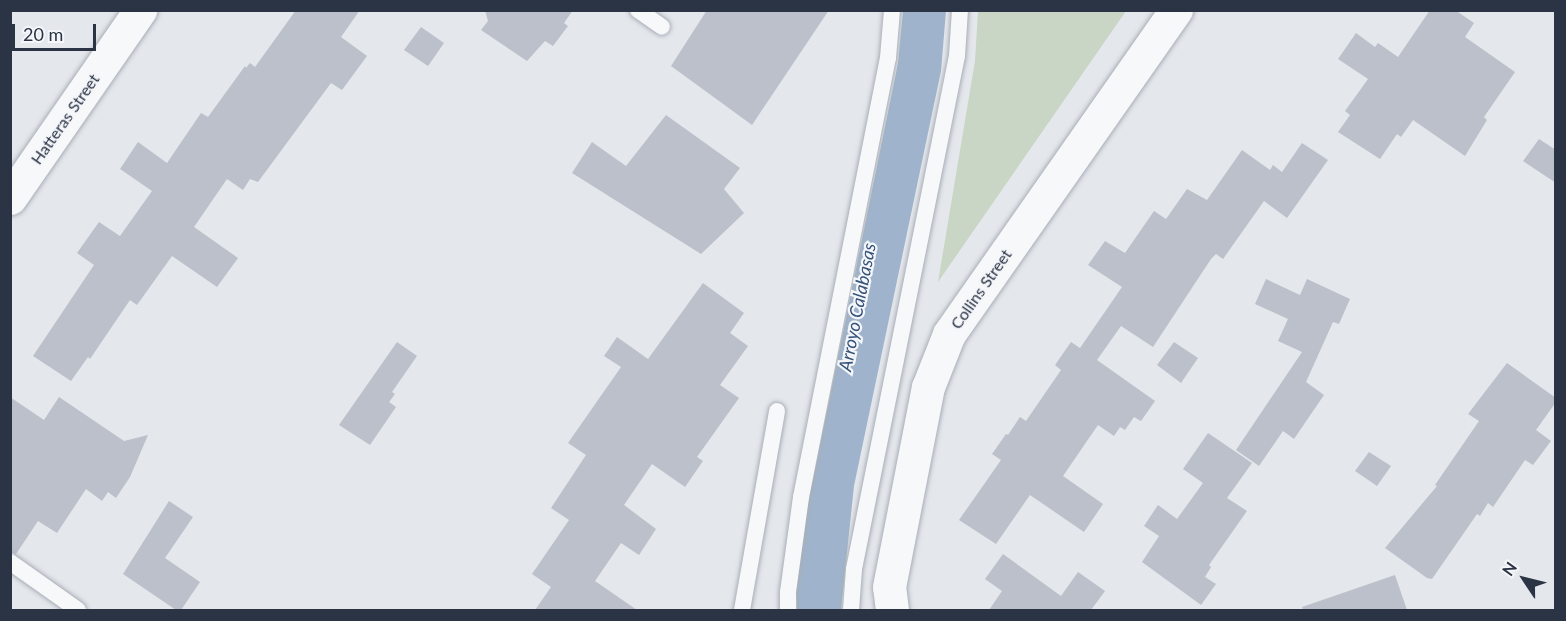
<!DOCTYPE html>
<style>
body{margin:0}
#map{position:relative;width:1566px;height:621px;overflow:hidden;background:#e4e7ec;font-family:Lato,sans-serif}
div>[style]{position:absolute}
.green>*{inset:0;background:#c9d6c5}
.water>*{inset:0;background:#9fb4cc}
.building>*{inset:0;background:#bbc0ca}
.roads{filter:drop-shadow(0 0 2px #a9aeb7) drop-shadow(0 0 2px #a9aeb7)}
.service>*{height:16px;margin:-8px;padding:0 8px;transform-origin:8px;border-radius:8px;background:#f7f8fa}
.minor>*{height:33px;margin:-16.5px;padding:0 16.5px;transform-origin:16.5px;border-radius:16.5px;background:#f7f8fa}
span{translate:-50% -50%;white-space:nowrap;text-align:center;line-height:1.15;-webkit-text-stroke:4.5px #f4f6f9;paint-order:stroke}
.street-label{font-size:16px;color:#2b3445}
.water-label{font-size:18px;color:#34527a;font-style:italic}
.frame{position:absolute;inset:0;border:12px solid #2b3445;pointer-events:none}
.north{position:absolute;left:1494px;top:549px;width:60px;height:60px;-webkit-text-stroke:4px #f4f6f9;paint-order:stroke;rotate:305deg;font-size:16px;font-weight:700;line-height:24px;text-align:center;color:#2b3445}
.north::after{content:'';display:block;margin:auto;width:21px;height:27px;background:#2b3445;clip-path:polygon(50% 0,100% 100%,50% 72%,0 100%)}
.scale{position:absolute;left:12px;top:24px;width:84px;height:27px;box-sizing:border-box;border:3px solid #2b3445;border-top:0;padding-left:8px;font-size:18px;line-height:21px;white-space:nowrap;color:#2b3445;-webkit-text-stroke:4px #f4f6f9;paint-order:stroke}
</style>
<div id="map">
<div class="green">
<i style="clip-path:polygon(978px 11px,1126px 11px,938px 282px,975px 61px)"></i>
</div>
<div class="water">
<i style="clip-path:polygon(903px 11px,946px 11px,941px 71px,854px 486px,841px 610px,797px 610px,796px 588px,807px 509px,898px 63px)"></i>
</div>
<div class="building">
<i style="clip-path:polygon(296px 10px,360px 10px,341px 37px,367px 56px,342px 90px,331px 83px,258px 182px,250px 179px,243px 190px,227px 179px,194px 227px,238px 258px,217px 287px,172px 256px,137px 305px,130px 300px,90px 359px,88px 357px,71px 381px,33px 356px,94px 265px,77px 253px,99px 222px,120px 236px,152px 191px,120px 169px,138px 142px,167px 163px,201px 113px,208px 117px,245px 66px,246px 68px,250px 63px,255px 67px)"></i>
<i style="clip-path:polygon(485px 10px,573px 10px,564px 23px,568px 26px,553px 46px,545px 41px,527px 61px,481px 30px,488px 21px)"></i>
<i style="clip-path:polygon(707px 10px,829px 10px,752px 125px,671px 66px)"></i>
<i style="clip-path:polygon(1430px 10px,1455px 10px,1474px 23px,1465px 37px,1515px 72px,1484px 117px,1487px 120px,1465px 156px,1413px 120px,1401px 137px,1397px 134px,1380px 159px,1338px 132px,1350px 115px,1345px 111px,1368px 79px,1338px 59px,1356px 33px,1375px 47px,1378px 43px,1398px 57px)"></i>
<i style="clip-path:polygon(421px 27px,444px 43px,428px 66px,404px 50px)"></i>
<i style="clip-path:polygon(666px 115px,740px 168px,724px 189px,744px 213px,701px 254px,572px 173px,592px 142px,626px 166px)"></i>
<i style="clip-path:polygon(1539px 139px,1556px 150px,1556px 183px,1523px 161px)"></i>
<i style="clip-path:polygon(1302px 143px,1328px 160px,1287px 218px,1264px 201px,1223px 259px,1216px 254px,1211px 259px,1153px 347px,1121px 326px,1097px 360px,1155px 401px,1141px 421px,1134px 417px,1125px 430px,1120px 427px,1114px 436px,1098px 425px,1063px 476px,1103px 504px,1084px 532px,1030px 495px,996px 544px,959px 520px,1001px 460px,992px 454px,1006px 434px,1008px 435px,1020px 417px,1026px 421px,1061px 370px,1055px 365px,1071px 342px,1080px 348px,1122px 287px,1088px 265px,1105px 241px,1125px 253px,1154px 211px,1166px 219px,1187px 189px,1207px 200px,1242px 150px,1270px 170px,1273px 165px,1282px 172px)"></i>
<i style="clip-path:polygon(1266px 279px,1300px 295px,1307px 279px,1350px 299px,1339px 324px,1333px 322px,1306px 382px,1324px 395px,1294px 439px,1283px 431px,1259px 466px,1236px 450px,1302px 352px,1278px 341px,1288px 319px,1255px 304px)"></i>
<i style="clip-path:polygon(703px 283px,744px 313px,730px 333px,748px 346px,720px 385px,739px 398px,697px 457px,703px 461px,685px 487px,652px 464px,624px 505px,656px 529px,639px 555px,621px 543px,595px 581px,637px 610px,535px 610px,551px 587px,532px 574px,569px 520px,551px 508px,586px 455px,568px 443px,621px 367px,604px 356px,617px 337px,648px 359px)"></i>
<i style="clip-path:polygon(397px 342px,417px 356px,392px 392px,395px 394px,389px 402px,396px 407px,370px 445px,339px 425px)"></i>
<i style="clip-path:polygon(1174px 342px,1198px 358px,1181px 383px,1157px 365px)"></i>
<i style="clip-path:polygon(1507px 363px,1556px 398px,1556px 402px,1536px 430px,1551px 441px,1533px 465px,1525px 460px,1493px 507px,1488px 503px,1480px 516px,1477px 514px,1432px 579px,1427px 578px,1385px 548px,1437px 486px,1435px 485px,1479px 421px,1468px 414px)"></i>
<i style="clip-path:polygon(10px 397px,44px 420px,59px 397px,124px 441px,148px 435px,130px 477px,116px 498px,108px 492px,102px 501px,86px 489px,57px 533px,38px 521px,16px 554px,10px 552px)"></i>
<i style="clip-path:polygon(1208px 433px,1252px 463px,1227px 498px,1247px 511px,1209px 565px,1211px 567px,1205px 577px,1216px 584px,1201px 605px,1142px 562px,1159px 536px,1144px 526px,1158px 505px,1177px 519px,1203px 483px,1183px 469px)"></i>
<i style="clip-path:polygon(1369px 452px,1391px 466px,1377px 486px,1355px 471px)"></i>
<i style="clip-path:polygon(169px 501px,193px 517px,165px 558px,200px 582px,181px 610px,176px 610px,123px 574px)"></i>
<i style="clip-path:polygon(1003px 554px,1061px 596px,1078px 572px,1105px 591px,1091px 610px,989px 610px,1002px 591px,985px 579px)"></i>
<i style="clip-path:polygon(1395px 575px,1407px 610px,1303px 610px,1302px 607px)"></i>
</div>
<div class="roads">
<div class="service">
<i style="left:638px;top:10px;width:29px;rotate:35deg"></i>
<i style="left:10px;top:562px;width:83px;rotate:35.2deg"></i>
<i style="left:742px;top:610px;width:202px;rotate:-80deg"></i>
<i style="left:788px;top:610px;width:18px;rotate:-90deg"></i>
<i style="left:788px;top:592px;width:96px;rotate:-82.2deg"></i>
<i style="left:801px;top:497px;width:448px;rotate:-78.8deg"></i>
<i style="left:888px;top:58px;width:48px;rotate:-85.2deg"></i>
<i style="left:851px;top:610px;width:41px;rotate:-85.8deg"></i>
<i style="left:854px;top:569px;width:523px;rotate:-78.65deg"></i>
<i style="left:957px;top:56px;width:46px;rotate:-86.3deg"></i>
</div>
<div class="minor">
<i style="left:10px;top:198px;width:229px;rotate:-55.3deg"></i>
<i style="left:892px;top:610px;width:23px;rotate:-97deg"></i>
<i style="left:889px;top:587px;width:204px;rotate:-79deg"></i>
<i style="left:928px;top:387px;width:57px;rotate:-68.4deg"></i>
<i style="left:949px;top:334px;width:396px;rotate:-55deg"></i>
</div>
</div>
<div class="street-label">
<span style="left:65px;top:119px;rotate:-55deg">Hatteras Street</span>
<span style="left:981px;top:289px;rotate:-55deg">Collins Street</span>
</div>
<div class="water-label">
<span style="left:857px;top:307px;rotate:-79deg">Arroyo Calabasas</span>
</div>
<div class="frame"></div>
<div class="north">N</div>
<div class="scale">20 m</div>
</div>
